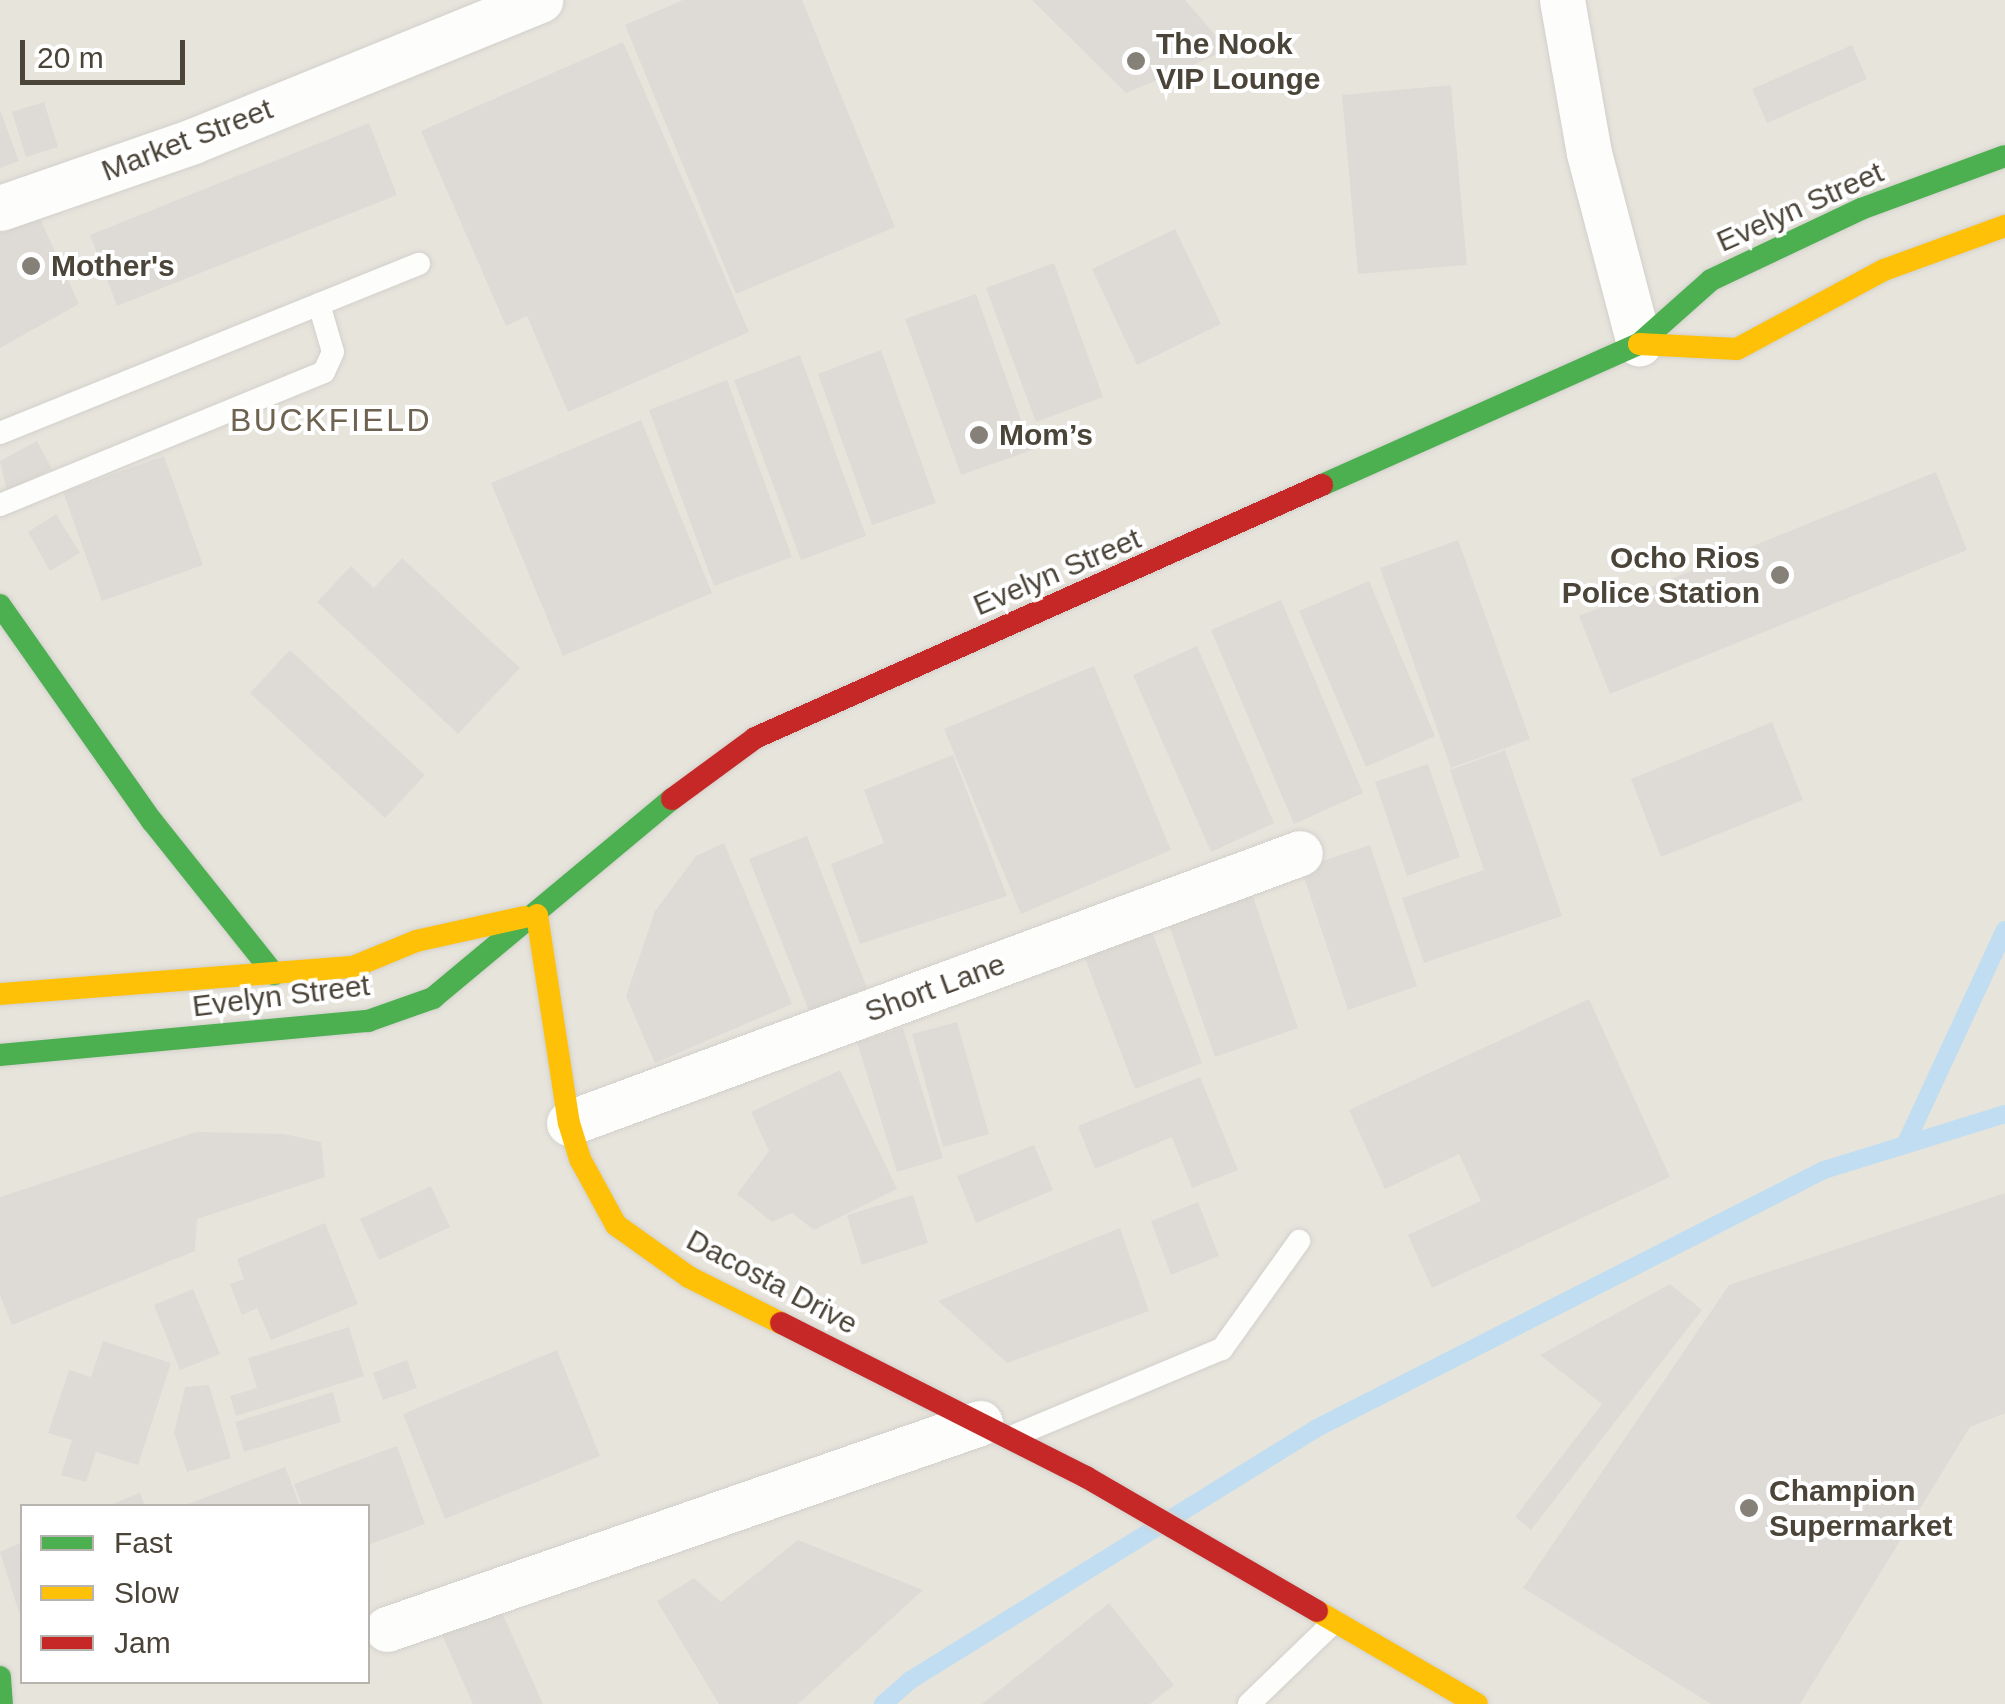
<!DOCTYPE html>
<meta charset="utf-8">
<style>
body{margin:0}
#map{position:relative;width:2005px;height:1704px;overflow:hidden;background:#f4f2ee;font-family:Helvetica,sans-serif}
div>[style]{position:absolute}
.residential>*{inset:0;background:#e7e4dc}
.stream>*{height:18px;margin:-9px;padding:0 9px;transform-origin:9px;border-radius:9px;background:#c0ddf1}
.building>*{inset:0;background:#dedbd6}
.roads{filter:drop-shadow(0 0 2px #d2d0cb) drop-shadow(0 0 2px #d2d0cb)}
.lane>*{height:22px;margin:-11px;padding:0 11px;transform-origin:11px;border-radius:11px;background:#fdfdfc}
.street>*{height:45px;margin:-22.5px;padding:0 22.5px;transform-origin:22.5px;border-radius:22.5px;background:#fdfdfc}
.fast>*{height:22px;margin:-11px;padding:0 11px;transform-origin:11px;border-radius:11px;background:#4caf50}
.slow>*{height:22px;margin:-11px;padding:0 11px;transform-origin:11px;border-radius:11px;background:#ffc107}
.jam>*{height:22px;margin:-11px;padding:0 11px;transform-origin:11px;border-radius:11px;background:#c62828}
.dots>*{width:28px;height:28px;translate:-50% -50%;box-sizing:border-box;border:5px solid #fff;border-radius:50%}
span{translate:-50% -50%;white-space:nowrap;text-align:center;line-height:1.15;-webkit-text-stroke:8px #fff;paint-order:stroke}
.poi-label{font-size:30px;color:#4b4439;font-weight:700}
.left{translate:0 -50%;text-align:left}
.right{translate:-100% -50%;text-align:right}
.street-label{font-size:30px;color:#4b4439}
.neighbourhood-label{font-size:32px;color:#6e6250;letter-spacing:2.5px}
.legend{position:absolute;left:20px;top:1504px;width:350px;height:180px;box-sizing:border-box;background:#fff;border:2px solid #b7b4b0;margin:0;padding:12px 18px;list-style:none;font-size:30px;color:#4b4439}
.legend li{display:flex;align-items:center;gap:20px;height:50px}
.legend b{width:50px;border:2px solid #b7b4b0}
.scale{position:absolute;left:20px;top:40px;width:165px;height:45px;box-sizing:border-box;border:5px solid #4b4439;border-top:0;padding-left:12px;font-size:30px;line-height:35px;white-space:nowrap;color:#4b4439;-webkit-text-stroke:8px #fff;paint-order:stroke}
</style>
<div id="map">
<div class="residential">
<i style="clip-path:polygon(evenodd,0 0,2005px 0,2005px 1704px,0 1704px,0 0,22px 1506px,368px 1506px,368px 1682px,22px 1682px,22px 1506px)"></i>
</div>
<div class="stream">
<i style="left:1905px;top:1145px;width:237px;rotate:-65.1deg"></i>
<i style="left:883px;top:1704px;width:35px;rotate:-41deg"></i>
<i style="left:909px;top:1681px;width:478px;rotate:-31.8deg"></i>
<i style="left:1315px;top:1429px;width:571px;rotate:-26.97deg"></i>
<i style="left:1824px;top:1170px;width:189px;rotate:-17.2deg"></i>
</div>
<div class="building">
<i style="clip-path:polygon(683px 0,802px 0,895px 227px,736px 294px,625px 25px)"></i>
<i style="clip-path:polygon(1032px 0,1185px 0,1228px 50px,1126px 93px)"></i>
<i style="clip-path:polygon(623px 42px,749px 332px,568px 412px,527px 316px,506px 326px,421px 131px)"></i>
<i style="clip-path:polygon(1852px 45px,1867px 79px,1767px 123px,1752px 89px)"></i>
<i style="clip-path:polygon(1451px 85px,1467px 265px,1358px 274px,1342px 95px)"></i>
<i style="clip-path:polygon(44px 102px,58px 147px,26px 157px,12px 112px)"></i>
<i style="clip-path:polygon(0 110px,19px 161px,0 168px)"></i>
<i style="clip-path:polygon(369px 123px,397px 195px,117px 306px,90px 235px)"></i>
<i style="clip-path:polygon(37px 212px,79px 304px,0 348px,0 229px)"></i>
<i style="clip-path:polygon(1175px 229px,1221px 324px,1137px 365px,1092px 269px)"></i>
<i style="clip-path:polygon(1054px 263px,1103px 397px,1036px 422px,986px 288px)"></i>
<i style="clip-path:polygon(976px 294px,1032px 450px,961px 475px,905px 319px)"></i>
<i style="clip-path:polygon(881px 350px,936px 503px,872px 525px,818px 374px)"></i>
<i style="clip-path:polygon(800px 355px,866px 536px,801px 560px,734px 380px)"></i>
<i style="clip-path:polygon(727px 380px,792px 557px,714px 586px,649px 410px)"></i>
<i style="clip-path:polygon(641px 420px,712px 593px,563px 656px,491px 483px)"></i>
<i style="clip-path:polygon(37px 441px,52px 469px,7px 492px,0 461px)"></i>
<i style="clip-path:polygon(164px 456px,203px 565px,102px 601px,63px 492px)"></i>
<i style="clip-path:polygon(1936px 472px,1967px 550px,1610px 694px,1579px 616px)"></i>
<i style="clip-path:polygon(56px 514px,80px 553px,50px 571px,28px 532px)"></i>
<i style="clip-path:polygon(1458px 540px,1530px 739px,1451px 768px,1380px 568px)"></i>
<i style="clip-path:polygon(402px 558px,520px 668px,458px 734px,317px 602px,351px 566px,374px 588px)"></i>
<i style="clip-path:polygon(1369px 581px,1435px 736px,1366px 767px,1299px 611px)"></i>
<i style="clip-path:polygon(1281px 600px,1363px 793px,1294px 824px,1211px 630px)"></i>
<i style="clip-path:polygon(1197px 646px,1274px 823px,1211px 852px,1133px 675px)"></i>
<i style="clip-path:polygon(290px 650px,425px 775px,385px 818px,250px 693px)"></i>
<i style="clip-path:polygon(1094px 666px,1171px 850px,1021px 914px,944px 729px)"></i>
<i style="clip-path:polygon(1772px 722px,1803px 800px,1661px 857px,1631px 779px)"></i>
<i style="clip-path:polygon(1505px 750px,1562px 916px,1424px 963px,1402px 898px,1484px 870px,1450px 770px)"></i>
<i style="clip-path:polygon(953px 755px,1007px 896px,860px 944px,831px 864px,884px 843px,864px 790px)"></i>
<i style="clip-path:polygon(1428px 764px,1460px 857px,1407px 876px,1375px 782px)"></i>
<i style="clip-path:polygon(807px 836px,867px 988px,809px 1011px,749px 859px)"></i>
<i style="clip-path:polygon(724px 843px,792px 1004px,655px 1063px,626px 996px,655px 911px,696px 856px)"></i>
<i style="clip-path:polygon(1370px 845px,1417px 986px,1348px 1010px,1301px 868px)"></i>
<i style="clip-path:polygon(1252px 894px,1298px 1028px,1215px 1057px,1168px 922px)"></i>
<i style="clip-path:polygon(1151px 929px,1202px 1063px,1135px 1089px,1084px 956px)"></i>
<i style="clip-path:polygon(1589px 999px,1670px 1177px,1432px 1288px,1408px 1235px,1481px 1201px,1459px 1154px,1385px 1189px,1349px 1110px)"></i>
<i style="clip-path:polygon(957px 1022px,989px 1134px,943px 1147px,912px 1034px)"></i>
<i style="clip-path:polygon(903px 1028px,943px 1158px,897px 1172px,857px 1042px)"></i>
<i style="clip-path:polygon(840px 1070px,897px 1189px,814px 1230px,792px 1213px,772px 1222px,737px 1194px,769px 1151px,751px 1112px)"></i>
<i style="clip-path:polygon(1200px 1077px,1238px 1170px,1192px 1188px,1172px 1137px,1095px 1169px,1078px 1126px)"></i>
<i style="clip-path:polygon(196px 1132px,284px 1134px,321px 1142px,325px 1177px,197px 1219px,195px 1251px,12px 1325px,0 1295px,0 1197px)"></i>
<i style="clip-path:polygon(1034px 1145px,1053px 1190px,976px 1223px,957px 1176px)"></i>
<i style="clip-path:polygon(431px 1186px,450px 1227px,379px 1260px,360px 1219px)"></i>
<i style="clip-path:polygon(2005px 1193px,2005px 1413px,1970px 1427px,1800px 1704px,1711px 1704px,1523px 1588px,1729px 1285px)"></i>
<i style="clip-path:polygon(913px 1195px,928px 1243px,862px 1265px,847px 1215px)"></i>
<i style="clip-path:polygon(1198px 1202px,1219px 1256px,1171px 1275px,1151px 1221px)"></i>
<i style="clip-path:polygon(325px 1223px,358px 1304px,271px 1340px,257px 1308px,242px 1315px,230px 1284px,244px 1279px,237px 1259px)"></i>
<i style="clip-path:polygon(1120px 1228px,1149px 1311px,1007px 1363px,938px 1301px)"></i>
<i style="clip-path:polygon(1670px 1284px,1702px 1310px,1531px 1530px,1515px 1517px,1602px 1404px,1540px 1355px)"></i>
<i style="clip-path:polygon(193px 1289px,220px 1354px,180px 1370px,154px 1305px)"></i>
<i style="clip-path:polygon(349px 1327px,364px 1376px,236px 1416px,230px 1396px,257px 1388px,248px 1358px)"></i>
<i style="clip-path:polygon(103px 1341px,171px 1363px,138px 1465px,96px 1452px,86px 1482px,61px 1475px,72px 1440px,48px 1433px,69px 1370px,91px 1377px)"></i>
<i style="clip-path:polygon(557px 1350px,600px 1456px,445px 1519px,403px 1414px)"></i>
<i style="clip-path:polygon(407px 1360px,417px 1388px,383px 1400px,373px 1373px)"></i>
<i style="clip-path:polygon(209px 1385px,231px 1458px,187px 1472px,174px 1433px,185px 1387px)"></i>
<i style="clip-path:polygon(333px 1392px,341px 1422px,244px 1452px,235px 1422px)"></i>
<i style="clip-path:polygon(397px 1446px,425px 1524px,368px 1545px,368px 1506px,302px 1506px,294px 1484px)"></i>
<i style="clip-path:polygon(285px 1467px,300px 1506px,183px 1506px)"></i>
<i style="clip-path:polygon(140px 1493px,145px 1506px,107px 1506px)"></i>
<i style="clip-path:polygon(798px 1540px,923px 1590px,798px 1704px,719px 1704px,657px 1601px,694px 1578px,721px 1602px)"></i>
<i style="clip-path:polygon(22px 1542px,22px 1622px,0 1552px)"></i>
<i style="clip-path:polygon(1109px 1603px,1174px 1685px,1150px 1704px,982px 1704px)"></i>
<i style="clip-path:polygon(500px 1608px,543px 1704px,473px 1704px,442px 1635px)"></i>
</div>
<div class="roads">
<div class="lane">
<i style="left:0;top:433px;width:452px;rotate:-22deg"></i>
<i style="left:0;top:505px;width:350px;rotate:-22.3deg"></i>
<i style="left:324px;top:372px;width:22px;rotate:-66deg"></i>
<i style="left:333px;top:352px;width:50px;rotate:-106.3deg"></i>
<i style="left:1016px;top:1435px;width:223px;rotate:-22.7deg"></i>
<i style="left:1222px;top:1349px;width:133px;rotate:-54.5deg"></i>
<i style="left:1249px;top:1704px;width:117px;rotate:-44deg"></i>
</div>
<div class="street">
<i style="left:1562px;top:0;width:155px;rotate:80deg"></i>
<i style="left:1589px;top:153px;width:197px;rotate:75.3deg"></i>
<i style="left:0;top:208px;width:204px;rotate:-19.1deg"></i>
<i style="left:193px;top:141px;width:375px;rotate:-22.1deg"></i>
<i style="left:569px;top:1123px;width:779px;rotate:-20.27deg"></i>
<i style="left:387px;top:1629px;width:628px;rotate:-19.16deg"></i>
</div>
<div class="fast">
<i style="left:1322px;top:485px;width:347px;rotate:-24deg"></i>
<i style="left:1639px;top:344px;width:96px;rotate:-41.6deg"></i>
<i style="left:1711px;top:280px;width:166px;rotate:-25.3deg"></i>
<i style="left:1861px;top:209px;width:153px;rotate:-20.2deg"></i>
<i style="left:0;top:605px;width:264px;rotate:54.9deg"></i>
<i style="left:152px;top:821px;width:196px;rotate:51.4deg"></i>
<i style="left:0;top:1055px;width:370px;rotate:-5.3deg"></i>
<i style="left:368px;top:1021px;width:69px;rotate:-19.5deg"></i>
<i style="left:433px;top:998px;width:311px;rotate:-39.8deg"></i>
<i style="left:0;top:1677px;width:27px;rotate:86deg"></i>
</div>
<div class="slow">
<i style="left:1639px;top:344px;width:98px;rotate:2.9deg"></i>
<i style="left:1737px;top:349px;width:167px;rotate:-28.3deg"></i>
<i style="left:1884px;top:270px;width:129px;rotate:-20deg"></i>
<i style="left:537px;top:915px;width:210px;rotate:81.3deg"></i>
<i style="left:569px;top:1123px;width:38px;rotate:73deg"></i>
<i style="left:580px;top:1159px;width:75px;rotate:61.4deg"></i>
<i style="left:616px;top:1225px;width:90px;rotate:35.5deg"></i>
<i style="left:689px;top:1277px;width:103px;rotate:26.6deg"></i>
<i style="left:0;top:994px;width:354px;rotate:-4.4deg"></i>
<i style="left:353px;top:967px;width:68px;rotate:-22.4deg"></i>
<i style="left:416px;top:941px;width:111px;rotate:-12.5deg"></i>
<i style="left:1317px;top:1611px;width:185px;rotate:30.2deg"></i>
</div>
<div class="jam">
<i style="left:672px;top:799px;width:103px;rotate:-36.3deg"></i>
<i style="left:755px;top:738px;width:621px;rotate:-24.05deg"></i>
<i style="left:781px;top:1323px;width:342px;rotate:26.8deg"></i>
<i style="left:1086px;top:1477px;width:267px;rotate:30.1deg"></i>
</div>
</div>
<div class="dots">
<i style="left:1136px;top:61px;background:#868178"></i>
<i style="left:31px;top:266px;background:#868178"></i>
<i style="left:979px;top:435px;background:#868178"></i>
<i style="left:1780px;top:575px;background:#868178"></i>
<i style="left:1749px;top:1508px;background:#868178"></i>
</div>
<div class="poi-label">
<span class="left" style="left:1156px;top:61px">The Nook<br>VIP Lounge</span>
<span class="left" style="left:51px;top:266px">Mother's</span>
<span class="left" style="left:999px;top:435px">Mom’s</span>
<span class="right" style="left:1760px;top:575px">Ocho Rios<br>Police Station</span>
<span class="left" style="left:1769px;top:1508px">Champion<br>Supermarket</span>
</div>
<div class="street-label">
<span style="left:187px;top:140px;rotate:-21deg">Market Street</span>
<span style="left:1800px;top:207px;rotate:-24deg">Evelyn Street</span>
<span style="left:1057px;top:572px;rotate:-23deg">Evelyn Street</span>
<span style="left:935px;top:988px;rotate:-20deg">Short Lane</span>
<span style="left:281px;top:996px;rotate:-7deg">Evelyn Street</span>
<span style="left:772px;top:1282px;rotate:28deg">Dacosta Drive</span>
</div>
<div class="neighbourhood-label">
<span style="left:331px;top:420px">BUCKFIELD</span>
</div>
<ul class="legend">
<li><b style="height:12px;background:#4caf50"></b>Fast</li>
<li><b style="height:12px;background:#ffc107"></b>Slow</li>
<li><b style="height:12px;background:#c62828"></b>Jam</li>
</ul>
<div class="scale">20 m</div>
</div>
